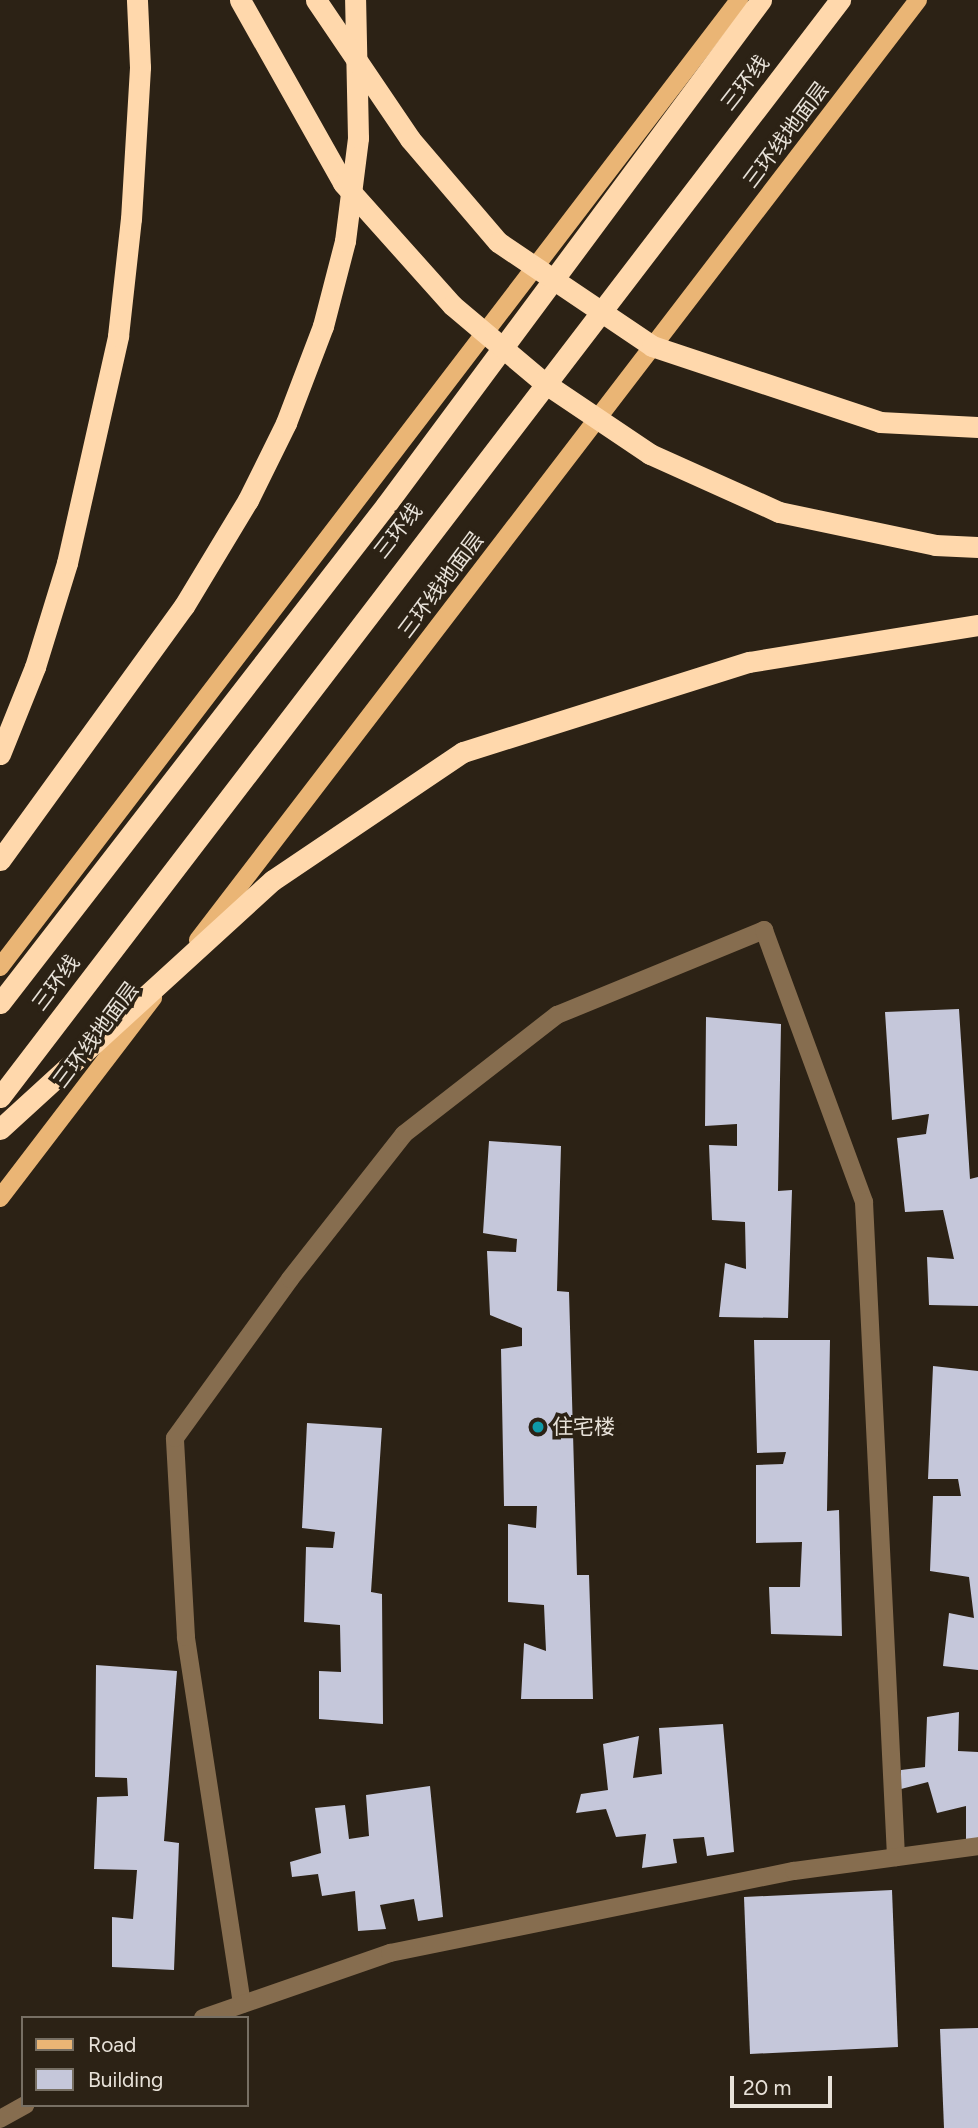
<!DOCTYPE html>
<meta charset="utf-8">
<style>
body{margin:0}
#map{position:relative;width:978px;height:2128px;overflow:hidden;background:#2c2215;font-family:Figtree,"Noto Sans SC",sans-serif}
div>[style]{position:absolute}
.building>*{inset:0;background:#c5c7da}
.minor>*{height:18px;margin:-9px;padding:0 9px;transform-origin:9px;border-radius:9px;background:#866d4f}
.major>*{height:18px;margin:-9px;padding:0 9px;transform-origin:9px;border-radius:9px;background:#eab575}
.highway>*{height:21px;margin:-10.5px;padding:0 10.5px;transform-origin:10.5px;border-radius:10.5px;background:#ffd8ac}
.highway-bridge>*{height:21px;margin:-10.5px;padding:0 10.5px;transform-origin:10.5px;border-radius:10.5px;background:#ffd8ac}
.dots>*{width:19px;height:19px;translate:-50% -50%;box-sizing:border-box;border:4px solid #2c2215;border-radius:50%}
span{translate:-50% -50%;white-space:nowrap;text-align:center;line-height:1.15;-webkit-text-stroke:7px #2c2215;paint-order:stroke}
.street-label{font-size:21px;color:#e8e2d9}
.poi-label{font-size:21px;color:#e8e2d9}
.left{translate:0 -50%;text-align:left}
.legend{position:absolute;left:21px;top:2016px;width:228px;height:91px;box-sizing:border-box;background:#2c2215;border:2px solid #776f63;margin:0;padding:9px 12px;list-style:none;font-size:21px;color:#e8e2d9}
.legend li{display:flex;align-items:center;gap:14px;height:35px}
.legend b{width:35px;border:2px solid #776f63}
.scale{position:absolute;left:730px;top:2076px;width:102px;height:32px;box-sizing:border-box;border:4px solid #e8e2d9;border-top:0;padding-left:9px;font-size:21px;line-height:24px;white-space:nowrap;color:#e8e2d9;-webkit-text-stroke:5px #2c2215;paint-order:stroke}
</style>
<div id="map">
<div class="building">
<i style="clip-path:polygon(959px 1009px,970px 1179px,978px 1177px,978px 1306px,929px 1305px,927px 1257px,954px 1259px,943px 1210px,905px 1212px,897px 1138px,926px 1134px,929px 1114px,892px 1120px,885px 1012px)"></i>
<i style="clip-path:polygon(706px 1017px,781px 1024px,778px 1191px,792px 1190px,788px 1318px,719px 1317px,725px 1263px,746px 1269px,745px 1222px,712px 1220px,709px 1145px,737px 1146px,737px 1124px,705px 1126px)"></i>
<i style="clip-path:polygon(489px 1141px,561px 1146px,557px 1291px,569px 1292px,577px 1575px,589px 1575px,593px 1699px,521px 1699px,524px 1643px,546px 1651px,544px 1605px,508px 1602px,508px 1524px,536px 1528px,537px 1506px,504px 1506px,501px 1349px,522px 1346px,522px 1328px,490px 1315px,487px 1251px,516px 1252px,517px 1239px,483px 1233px)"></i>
<i style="clip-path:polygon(754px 1340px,830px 1340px,827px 1511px,839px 1510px,842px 1636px,771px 1634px,769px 1587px,800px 1587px,802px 1542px,756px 1543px,756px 1465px,783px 1464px,786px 1452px,757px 1453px)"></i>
<i style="clip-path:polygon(933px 1366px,978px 1371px,978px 1670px,943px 1666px,949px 1613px,974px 1618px,969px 1577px,930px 1571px,933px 1496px,961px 1496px,958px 1479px,928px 1479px)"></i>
<i style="clip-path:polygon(307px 1423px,382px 1428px,371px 1592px,382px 1594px,383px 1724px,319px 1719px,319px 1671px,341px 1672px,340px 1625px,304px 1622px,306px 1547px,333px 1548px,335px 1532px,302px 1528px)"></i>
<i style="clip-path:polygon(96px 1665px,177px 1671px,164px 1841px,179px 1843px,174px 1970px,112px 1967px,112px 1917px,133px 1919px,137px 1870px,94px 1869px,97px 1797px,128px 1796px,127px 1778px,95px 1777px)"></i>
<i style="clip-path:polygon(959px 1712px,958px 1751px,978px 1752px,978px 1844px,966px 1847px,966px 1806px,937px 1813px,928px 1782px,901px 1789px,901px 1770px,925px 1767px,927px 1717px)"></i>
<i style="clip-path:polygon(723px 1724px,734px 1852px,707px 1856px,704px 1837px,673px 1839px,677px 1863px,642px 1868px,646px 1834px,616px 1837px,606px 1809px,576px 1813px,581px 1794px,608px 1790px,603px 1744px,639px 1736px,633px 1778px,662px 1774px,659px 1728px)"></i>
<i style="clip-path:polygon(430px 1786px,443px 1917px,418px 1921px,414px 1899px,380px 1905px,386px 1929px,358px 1931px,355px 1891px,322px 1896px,318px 1874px,292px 1877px,290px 1862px,321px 1853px,315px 1808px,345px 1805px,349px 1839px,369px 1836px,366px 1795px)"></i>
<i style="clip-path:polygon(892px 1890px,898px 2047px,750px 2054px,744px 1897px)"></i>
<i style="clip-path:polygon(978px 2028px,978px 2128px,944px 2128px,940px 2029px)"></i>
</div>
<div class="minor">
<i style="left:242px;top:2004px;width:371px;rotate:-98.7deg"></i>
<i style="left:186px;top:1637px;width:199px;rotate:-93.2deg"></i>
<i style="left:175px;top:1438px;width:196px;rotate:-54.1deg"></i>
<i style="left:290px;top:1279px;width:184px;rotate:-51.8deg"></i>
<i style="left:404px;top:1134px;width:194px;rotate:-37.9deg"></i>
<i style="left:557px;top:1015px;width:224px;rotate:-22.3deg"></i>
<i style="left:764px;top:930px;width:290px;rotate:69.8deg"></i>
<i style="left:864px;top:1202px;width:656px;rotate:87.2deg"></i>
<i style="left:203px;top:2018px;width:198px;rotate:-19.2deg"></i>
<i style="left:390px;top:1953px;width:412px;rotate:-11.5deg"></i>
<i style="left:794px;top:1871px;width:186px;rotate:-7.7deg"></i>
<i style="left:0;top:2119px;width:29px;rotate:-29deg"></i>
</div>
<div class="major">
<i style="left:198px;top:940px;width:1184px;rotate:-52.55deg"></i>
<i style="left:0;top:967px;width:1217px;rotate:-52.61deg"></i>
<i style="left:0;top:1198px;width:252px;rotate:-52.6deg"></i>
</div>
<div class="highway">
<i style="left:240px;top:0;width:210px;rotate:60.6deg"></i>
<i style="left:343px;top:183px;width:164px;rotate:48.2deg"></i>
<i style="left:935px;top:545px;width:43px;rotate:2.7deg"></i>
<i style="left:463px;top:752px;width:300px;rotate:-17.5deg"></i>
<i style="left:749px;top:662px;width:232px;rotate:-9.2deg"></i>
<i style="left:0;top:754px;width:94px;rotate:-68.1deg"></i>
<i style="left:35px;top:667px;width:109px;rotate:-72.9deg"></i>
<i style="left:67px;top:563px;width:233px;rotate:-77.3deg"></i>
<i style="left:118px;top:336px;width:118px;rotate:-83.7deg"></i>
<i style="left:131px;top:219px;width:152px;rotate:-86.6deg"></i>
<i style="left:140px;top:67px;width:67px;rotate:-92.6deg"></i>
<i style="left:0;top:860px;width:314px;rotate:-54.1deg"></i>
<i style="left:184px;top:606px;width:124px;rotate:-58.9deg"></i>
<i style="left:248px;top:500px;width:86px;rotate:-63.7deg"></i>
<i style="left:286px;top:423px;width:104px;rotate:-69.1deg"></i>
<i style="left:323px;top:326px;width:88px;rotate:-75.5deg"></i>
<i style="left:345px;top:241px;width:104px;rotate:-82.8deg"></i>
<i style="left:358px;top:138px;width:138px;rotate:-91.2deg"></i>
<i style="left:0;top:1003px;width:630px;rotate:-52.22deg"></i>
<i style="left:386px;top:505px;width:629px;rotate:-53.4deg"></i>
<i style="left:0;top:1097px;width:1382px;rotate:-52.56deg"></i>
</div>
<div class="highway-bridge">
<i style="left:316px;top:0;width:168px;rotate:55.9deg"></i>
<i style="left:410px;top:139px;width:135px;rotate:49.5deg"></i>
<i style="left:498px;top:242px;width:186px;rotate:34deg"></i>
<i style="left:652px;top:346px;width:240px;rotate:18.4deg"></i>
<i style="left:880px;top:422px;width:98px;rotate:2.9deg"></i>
<i style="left:452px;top:305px;width:119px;rotate:40.2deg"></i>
<i style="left:543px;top:382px;width:129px;rotate:33.9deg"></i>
<i style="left:650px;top:454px;width:141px;rotate:24.2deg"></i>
<i style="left:779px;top:512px;width:159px;rotate:11.9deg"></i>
<i style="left:0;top:1129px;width:369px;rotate:-42.4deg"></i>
<i style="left:273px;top:880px;width:229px;rotate:-34deg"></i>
</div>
<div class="dots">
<i style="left:538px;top:1427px;background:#0f9aa8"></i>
</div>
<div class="street-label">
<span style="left:745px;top:83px;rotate:-52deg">三环线</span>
<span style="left:786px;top:135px;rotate:-53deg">三环线地面层</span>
<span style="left:398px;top:531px;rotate:-52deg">三环线</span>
<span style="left:441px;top:585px;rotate:-53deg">三环线地面层</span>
<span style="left:56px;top:983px;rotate:-53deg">三环线</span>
<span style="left:96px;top:1035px;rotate:-53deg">三环线地面层</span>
</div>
<div class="poi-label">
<span class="left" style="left:552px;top:1427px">住宅楼</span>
</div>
<ul class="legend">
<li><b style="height:9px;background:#eab575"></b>Road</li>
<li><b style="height:19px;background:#c5c7da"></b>Building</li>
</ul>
<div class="scale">20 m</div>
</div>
